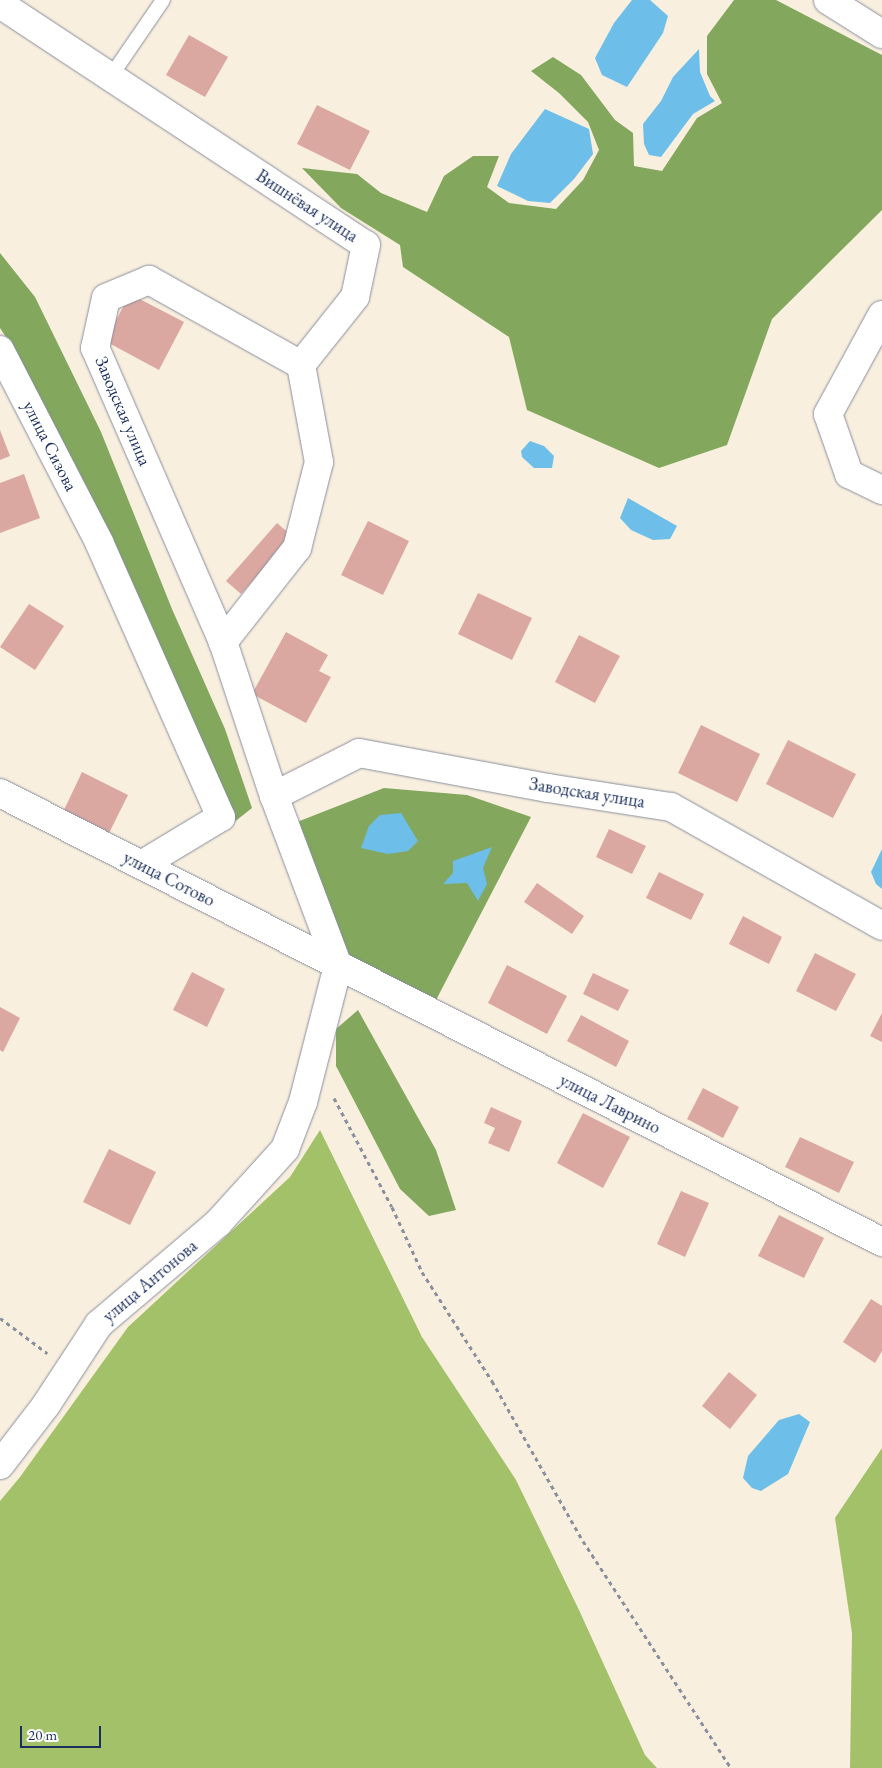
<!DOCTYPE html>
<meta charset="utf-8">
<style>
body{margin:0}
#map{position:relative;width:882px;height:1768px;overflow:hidden;background:#f8efdf;font-family:"EB Garamond",serif}
div>[style]{position:absolute}
.green>*{inset:0;background:#a3c169}
.forest>*{inset:0;background:#82a75d}
.water>*{inset:0;background:#6dbee8}
.building>*{inset:0;background:#dba8a1}
.path>*{height:3px;margin-top:-1.5px;transform-origin:0;background:repeating-linear-gradient(90deg,#8a8f9e 0 4px,transparent 0 8px)}
.roads{filter:drop-shadow(0 0 1px #8a8f9e) drop-shadow(0 0 1px #8a8f9e)}
.lane>*{height:14px;margin:-7px;padding:0 7px;transform-origin:7px;border-radius:7px;background:#fff}
.street>*{height:28px;margin:-14px;padding:0 14px;transform-origin:14px;border-radius:14px;background:#fff}
span{translate:-50% -50%;white-space:nowrap;text-align:center;line-height:1.15;-webkit-text-stroke:4.5px #fff;paint-order:stroke}
.street-label{font-size:18px;color:#1b2f5e}
.scale{position:absolute;left:20px;top:1726px;width:81px;height:22px;box-sizing:border-box;border:2px solid #1b2f5e;border-top:0;padding-left:6px;font-size:15px;line-height:18px;white-space:nowrap;color:#1b2f5e;-webkit-text-stroke:4px #fff;paint-order:stroke}
</style>
<div id="map">
<div class="green">
<i style="clip-path:polygon(320px 1130px,422px 1337px,516px 1480px,579px 1610px,645px 1755px,657px 1768px,0 1768px,0 1501px,20px 1477px,128px 1327px,290px 1177px)"></i>
<i style="clip-path:polygon(882px 1448px,882px 1768px,850px 1768px,852px 1633px,835px 1518px)"></i>
</div>
<div class="forest">
<i style="clip-path:polygon(734px 0,776px 0,882px 55px,882px 210px,772px 319px,727px 445px,659px 468px,527px 410px,509px 337px,403px 267px,400px 245px,341px 208px,302px 168px,357px 174px,381px 193px,427px 212px,444px 176px,473px 156px,499px 156px,487px 187px,509px 203px,556px 209px,583px 180px,599px 150px,588px 122px,559px 93px,531px 71px,553px 57px,581px 75px,615px 120px,633px 133px,634px 166px,662px 171px,697px 118px,722px 103px,707px 74px,707px 36px)"></i>
<i style="clip-path:polygon(0 253px,35px 297px,101px 432px,172px 609px,225px 729px,252px 808px,233px 823px,15px 351px,0 328px)"></i>
<i style="clip-path:polygon(384px 788px,467px 795px,531px 817px,435px 1002px,345px 955px,297px 822px)"></i>
<i style="clip-path:polygon(358px 1010px,436px 1150px,456px 1210px,429px 1216px,400px 1189px,336px 1066px,336px 1029px)"></i>
</div>
<div class="water">
<i style="clip-path:polygon(632px 0,650px 0,668px 16px,663px 33px,627px 87px,602px 75px,595px 58px,614px 23px)"></i>
<i style="clip-path:polygon(699px 49px,700px 72px,710px 96px,715px 101px,693px 114px,661px 157px,649px 155px,644px 144px,643px 124px,661px 101px,673px 77px)"></i>
<i style="clip-path:polygon(545px 109px,589px 129px,593px 154px,574px 179px,550px 203px,528px 201px,497px 186px,511px 154px)"></i>
<i style="clip-path:polygon(530px 441px,544px 446px,554px 456px,552px 468px,534px 468px,522px 457px,521px 451px)"></i>
<i style="clip-path:polygon(628px 498px,677px 526px,670px 539px,653px 540px,631px 530px,620px 518px)"></i>
<i style="clip-path:polygon(401px 813px,418px 841px,408px 851px,388px 854px,361px 848px,369px 826px,380px 815px)"></i>
<i style="clip-path:polygon(492px 847px,483px 868px,487px 884px,478px 901px,467px 883px,443px 884px,453px 873px,453px 861px)"></i>
<i style="clip-path:polygon(882px 849px,882px 889px,876px 884px,871px 872px)"></i>
<i style="clip-path:polygon(799px 1414px,810px 1422px,788px 1474px,761px 1491px,752px 1488px,743px 1478px,748px 1456px,779px 1420px)"></i>
</div>
<div class="building">
<i style="clip-path:polygon(189px 35px,228px 57px,205px 97px,166px 75px)"></i>
<i style="clip-path:polygon(317px 105px,370px 131px,350px 170px,297px 144px)"></i>
<i style="clip-path:polygon(130px 294px,184px 322px,159px 370px,105px 341px)"></i>
<i style="clip-path:polygon(0 430px,10px 456px,0 460px)"></i>
<i style="clip-path:polygon(24px 474px,40px 518px,0 533px,0 483px)"></i>
<i style="clip-path:polygon(368px 521px,409px 541px,383px 595px,341px 575px)"></i>
<i style="clip-path:polygon(277px 523px,292px 536px,241px 594px,226px 581px)"></i>
<i style="clip-path:polygon(478px 593px,532px 618px,512px 660px,458px 634px)"></i>
<i style="clip-path:polygon(29px 604px,64px 626px,35px 670px,0 647px)"></i>
<i style="clip-path:polygon(286px 632px,328px 655px,319px 671px,331px 677px,306px 723px,252px 694px)"></i>
<i style="clip-path:polygon(579px 635px,620px 656px,595px 703px,555px 682px)"></i>
<i style="clip-path:polygon(701px 725px,760px 754px,737px 802px,678px 773px)"></i>
<i style="clip-path:polygon(788px 740px,856px 774px,833px 818px,766px 784px)"></i>
<i style="clip-path:polygon(82px 772px,128px 795px,109px 833px,64px 810px)"></i>
<i style="clip-path:polygon(609px 829px,646px 846px,632px 874px,596px 857px)"></i>
<i style="clip-path:polygon(659px 872px,704px 894px,691px 920px,646px 898px)"></i>
<i style="clip-path:polygon(537px 883px,584px 916px,572px 934px,524px 902px)"></i>
<i style="clip-path:polygon(743px 916px,782px 937px,769px 964px,729px 944px)"></i>
<i style="clip-path:polygon(815px 953px,856px 974px,836px 1011px,796px 991px)"></i>
<i style="clip-path:polygon(507px 965px,567px 996px,547px 1034px,488px 1003px)"></i>
<i style="clip-path:polygon(192px 972px,225px 989px,207px 1027px,173px 1010px)"></i>
<i style="clip-path:polygon(593px 973px,629px 990px,618px 1011px,583px 994px)"></i>
<i style="clip-path:polygon(0 1007px,20px 1018px,3px 1052px,0 1050px)"></i>
<i style="clip-path:polygon(882px 1013px,882px 1042px,870px 1036px)"></i>
<i style="clip-path:polygon(581px 1015px,629px 1041px,616px 1067px,567px 1041px)"></i>
<i style="clip-path:polygon(703px 1088px,739px 1107px,723px 1138px,687px 1119px)"></i>
<i style="clip-path:polygon(491px 1107px,522px 1121px,509px 1152px,488px 1143px,495px 1128px,484px 1123px)"></i>
<i style="clip-path:polygon(583px 1113px,630px 1137px,603px 1188px,557px 1163px)"></i>
<i style="clip-path:polygon(800px 1137px,854px 1162px,839px 1193px,785px 1167px)"></i>
<i style="clip-path:polygon(109px 1149px,156px 1172px,130px 1225px,83px 1202px)"></i>
<i style="clip-path:polygon(681px 1191px,709px 1203px,685px 1257px,657px 1244px)"></i>
<i style="clip-path:polygon(779px 1215px,824px 1238px,804px 1278px,758px 1256px)"></i>
<i style="clip-path:polygon(871px 1299px,882px 1306px,882px 1351px,875px 1363px,843px 1342px)"></i>
<i style="clip-path:polygon(729px 1372px,757px 1395px,730px 1429px,702px 1406px)"></i>
</div>
<div class="path">
<i style="left:334px;top:1098px;width:123px;rotate:62deg"></i>
<i style="left:392px;top:1207px;width:72px;rotate:65.2deg"></i>
<i style="left:422px;top:1272px;width:130px;rotate:57.3deg"></i>
<i style="left:492px;top:1381px;width:184px;rotate:60.4deg"></i>
<i style="left:583px;top:1541px;width:271px;rotate:56.9deg"></i>
<i style="left:0;top:1318px;width:59px;rotate:36.7deg"></i>
</div>
<div class="roads">
<div class="lane">
<i style="left:111px;top:76px;width:92px;rotate:-55.6deg"></i>
</div>
<div class="street">
<i style="left:828px;top:0;width:64px;rotate:32.2deg"></i>
<i style="left:0;top:4px;width:438px;rotate:33.4deg"></i>
<i style="left:366px;top:245px;width:53px;rotate:101.9deg"></i>
<i style="left:355px;top:297px;width:87px;rotate:128.5deg"></i>
<i style="left:301px;top:365px;width:99px;rotate:79.5deg"></i>
<i style="left:319px;top:462px;width:89px;rotate:104.3deg"></i>
<i style="left:297px;top:548px;width:120px;rotate:128.2deg"></i>
<i style="left:882px;top:315px;width:113px;rotate:118.6deg"></i>
<i style="left:828px;top:414px;width:64px;rotate:70.7deg"></i>
<i style="left:849px;top:474px;width:37px;rotate:26deg"></i>
<i style="left:0;top:350px;width:216px;rotate:62.7deg"></i>
<i style="left:99px;top:542px;width:301px;rotate:66.1deg"></i>
<i style="left:221px;top:817px;width:93px;rotate:149deg"></i>
<i style="left:0;top:793px;width:990px;rotate:26.98deg"></i>
<i style="left:274px;top:796px;width:95px;rotate:-26.8deg"></i>
<i style="left:359px;top:753px;width:192px;rotate:10.5deg"></i>
<i style="left:548px;top:788px;width:124px;rotate:8.8deg"></i>
<i style="left:671px;top:807px;width:242px;rotate:29.4deg"></i>
<i style="left:0;top:1465px;width:76px;rotate:-52.5deg"></i>
<i style="left:46px;top:1405px;width:97px;rotate:-56.8deg"></i>
<i style="left:99px;top:1324px;width:156px;rotate:-40.3deg"></i>
<i style="left:218px;top:1223px;width:100px;rotate:-47.8deg"></i>
<i style="left:285px;top:1149px;width:50px;rotate:-69deg"></i>
<i style="left:303px;top:1102px;width:140px;rotate:-75.6deg"></i>
<i style="left:338px;top:966px;width:182px;rotate:-110.6deg"></i>
<i style="left:274px;top:796px;width:162px;rotate:-108.3deg"></i>
<i style="left:223px;top:642px;width:321px;rotate:-113.5deg"></i>
<i style="left:95px;top:348px;width:51px;rotate:-77.6deg"></i>
<i style="left:106px;top:298px;width:47px;rotate:-22.7deg"></i>
<i style="left:149px;top:280px;width:174px;rotate:29.2deg"></i>
</div>
</div>
<div class="street-label">
<span style="left:307px;top:206px;rotate:33deg">Вишнёвая улица</span>
<span style="left:123px;top:411px;rotate:67deg">Заводская улица</span>
<span style="left:50px;top:446px;rotate:63deg">улица Сизова</span>
<span style="left:587px;top:793px;rotate:9deg">Заводская улица</span>
<span style="left:169px;top:879px;rotate:27deg">улица Сотово</span>
<span style="left:610px;top:1104px;rotate:27deg">улица Лаврино</span>
<span style="left:150px;top:1281px;rotate:-40deg">улица Антонова</span>
</div>
<div class="scale">20 m</div>
</div>
